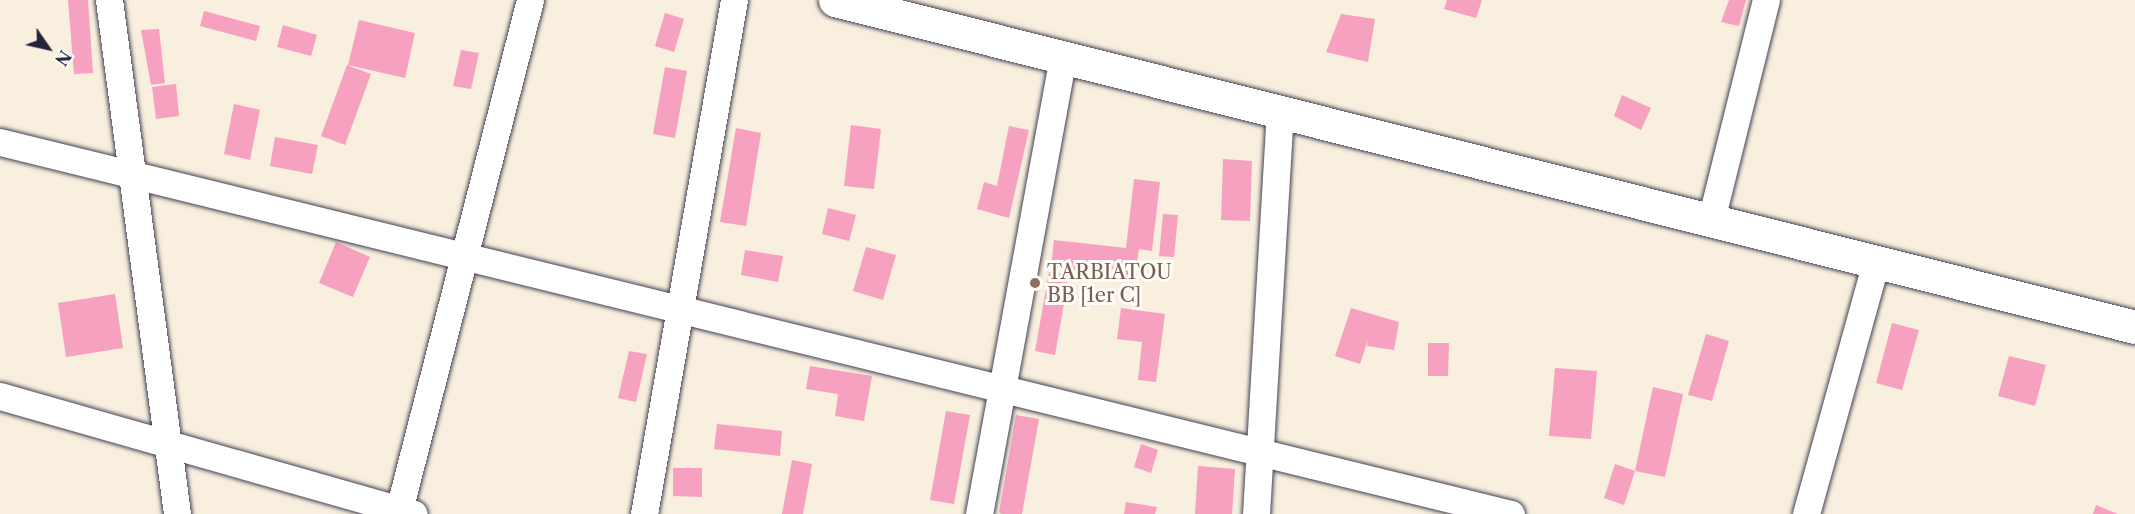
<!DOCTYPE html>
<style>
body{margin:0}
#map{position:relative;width:2135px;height:514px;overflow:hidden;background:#f8efde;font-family:"Libre Caslon Text",serif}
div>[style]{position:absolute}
.building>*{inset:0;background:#f7a1c0}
.roads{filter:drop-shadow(0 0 2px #424153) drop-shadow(0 0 2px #424153)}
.minor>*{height:27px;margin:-13.5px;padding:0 13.5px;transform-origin:13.5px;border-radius:13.5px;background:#fff}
.tertiary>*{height:33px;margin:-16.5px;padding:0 16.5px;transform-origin:16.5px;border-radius:16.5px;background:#fff}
.dots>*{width:16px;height:16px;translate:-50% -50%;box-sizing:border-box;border:3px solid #fdfcf7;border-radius:50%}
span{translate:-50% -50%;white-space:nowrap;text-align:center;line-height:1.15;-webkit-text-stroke:6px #fdfcf7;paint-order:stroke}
.education-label{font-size:20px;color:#785e54}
.left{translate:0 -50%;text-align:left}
.north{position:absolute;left:18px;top:18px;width:60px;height:60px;-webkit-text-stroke:4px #fdfcf7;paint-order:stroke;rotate:124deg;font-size:16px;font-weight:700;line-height:24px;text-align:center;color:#22223b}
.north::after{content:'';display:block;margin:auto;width:21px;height:27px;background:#22223b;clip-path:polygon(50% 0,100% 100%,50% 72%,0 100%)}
</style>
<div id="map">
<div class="building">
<i style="clip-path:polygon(68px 0,88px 0,93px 73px,74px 74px)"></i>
<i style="clip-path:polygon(1447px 0,1482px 0,1476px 18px,1444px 9px)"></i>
<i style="clip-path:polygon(1729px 0,1746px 0,1739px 26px,1721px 22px)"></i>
<i style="clip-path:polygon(204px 11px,260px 26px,256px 41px,200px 26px)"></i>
<i style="clip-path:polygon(665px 13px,684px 19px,674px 52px,655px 46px)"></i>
<i style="clip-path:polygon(1341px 14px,1375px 19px,1368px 62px,1326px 52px)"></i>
<i style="clip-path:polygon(359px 20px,415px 33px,405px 78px,348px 65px)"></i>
<i style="clip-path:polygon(283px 25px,317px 35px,311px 56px,277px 47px)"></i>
<i style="clip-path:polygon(159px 29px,165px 83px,151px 85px,141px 30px)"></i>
<i style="clip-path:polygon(461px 50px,479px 53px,471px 89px,453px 86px)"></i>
<i style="clip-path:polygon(347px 65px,371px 74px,345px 145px,321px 136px)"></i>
<i style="clip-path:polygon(665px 67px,687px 71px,675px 138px,653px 134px)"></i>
<i style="clip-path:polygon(176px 84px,179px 116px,156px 119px,152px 87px)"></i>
<i style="clip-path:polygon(1622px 95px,1651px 108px,1641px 130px,1614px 116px)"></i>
<i style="clip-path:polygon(234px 104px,260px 110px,250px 160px,224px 154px)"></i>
<i style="clip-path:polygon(851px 125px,881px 129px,874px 189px,844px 186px)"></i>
<i style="clip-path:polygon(1009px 126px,1029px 130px,1009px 218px,977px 209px,984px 182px,997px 186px)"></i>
<i style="clip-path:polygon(736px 128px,761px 133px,746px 226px,720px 222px)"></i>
<i style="clip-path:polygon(275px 137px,318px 145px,312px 174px,270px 166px)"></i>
<i style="clip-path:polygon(1223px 159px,1252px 161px,1250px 221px,1221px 220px)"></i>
<i style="clip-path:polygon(1134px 179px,1160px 182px,1152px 251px,1139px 249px,1135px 277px,1051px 268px,1054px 240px,1126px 248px)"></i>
<i style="clip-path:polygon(828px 208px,856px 215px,849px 241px,822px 234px)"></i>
<i style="clip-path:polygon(1163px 214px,1178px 215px,1174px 257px,1159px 256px)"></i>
<i style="clip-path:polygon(336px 242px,370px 257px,353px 297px,319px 283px)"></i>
<i style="clip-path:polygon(866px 247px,896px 255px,883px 300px,853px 291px)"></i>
<i style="clip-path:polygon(745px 250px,783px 256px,778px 282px,741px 275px)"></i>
<i style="clip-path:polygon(1049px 272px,1069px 275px,1055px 355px,1035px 351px)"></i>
<i style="clip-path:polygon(115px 294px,123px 348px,66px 357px,58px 303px)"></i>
<i style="clip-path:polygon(1121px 308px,1165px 314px,1156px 382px,1138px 380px,1142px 342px,1117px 339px)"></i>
<i style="clip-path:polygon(1351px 308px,1399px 322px,1394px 350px,1367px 346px,1368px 340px,1360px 364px,1335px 356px)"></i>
<i style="clip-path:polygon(1892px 323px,1919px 330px,1902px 390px,1876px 383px)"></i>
<i style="clip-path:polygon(1706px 334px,1729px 341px,1712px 401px,1688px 395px)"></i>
<i style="clip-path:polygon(1428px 343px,1449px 343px,1448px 376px,1428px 376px)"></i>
<i style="clip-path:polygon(629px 351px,647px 354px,636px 402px,618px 398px)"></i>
<i style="clip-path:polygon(2009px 356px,2046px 365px,2035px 406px,1998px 396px)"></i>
<i style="clip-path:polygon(810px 366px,872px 376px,864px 421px,835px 416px,838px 394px,806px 389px)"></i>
<i style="clip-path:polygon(1555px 368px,1597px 371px,1591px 439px,1549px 436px)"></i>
<i style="clip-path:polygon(1653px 387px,1683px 394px,1665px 477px,1635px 471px)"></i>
<i style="clip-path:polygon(946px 411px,970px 415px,954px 504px,930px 500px)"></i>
<i style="clip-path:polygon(1016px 415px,1039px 419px,1022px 514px,1003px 514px,999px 513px)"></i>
<i style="clip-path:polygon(717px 424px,782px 431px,780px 456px,714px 449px)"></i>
<i style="clip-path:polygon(1141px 444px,1158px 450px,1151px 473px,1134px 467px)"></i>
<i style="clip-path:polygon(792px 460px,812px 464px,803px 514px,782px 514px)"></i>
<i style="clip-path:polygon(1615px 464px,1635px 471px,1624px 505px,1604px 498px)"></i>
<i style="clip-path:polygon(1198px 466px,1235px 469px,1232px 514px,1195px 514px)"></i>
<i style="clip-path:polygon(673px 468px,702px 468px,702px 497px,673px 496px)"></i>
<i style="clip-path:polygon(1126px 502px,1157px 507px,1155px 514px,1124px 514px)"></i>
<i style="clip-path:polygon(2096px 505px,2118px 514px,2093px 514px)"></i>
</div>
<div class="roads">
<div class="minor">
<i style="left:109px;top:0;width:518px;rotate:82.46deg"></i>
<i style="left:0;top:142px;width:1556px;rotate:13.83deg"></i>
<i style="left:1711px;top:220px;width:227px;rotate:-76deg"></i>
<i style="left:0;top:396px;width:430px;rotate:15.9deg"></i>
<i style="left:398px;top:514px;width:531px;rotate:-75.6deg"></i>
<i style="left:644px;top:514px;width:522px;rotate:-80.07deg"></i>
<i style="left:979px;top:514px;width:465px;rotate:-79.6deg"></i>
<i style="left:1256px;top:514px;width:403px;rotate:-86.6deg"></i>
<i style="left:1806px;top:514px;width:262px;rotate:-74.5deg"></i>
</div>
<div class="tertiary">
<i style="left:835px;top:0;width:1340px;rotate:14.12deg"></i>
</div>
</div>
<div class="dots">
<i style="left:1035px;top:283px;background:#8d6e63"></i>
</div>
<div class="education-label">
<span class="left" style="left:1047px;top:284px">TARBIATOU<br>BB [1er C]</span>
</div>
<div class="north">N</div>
</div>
